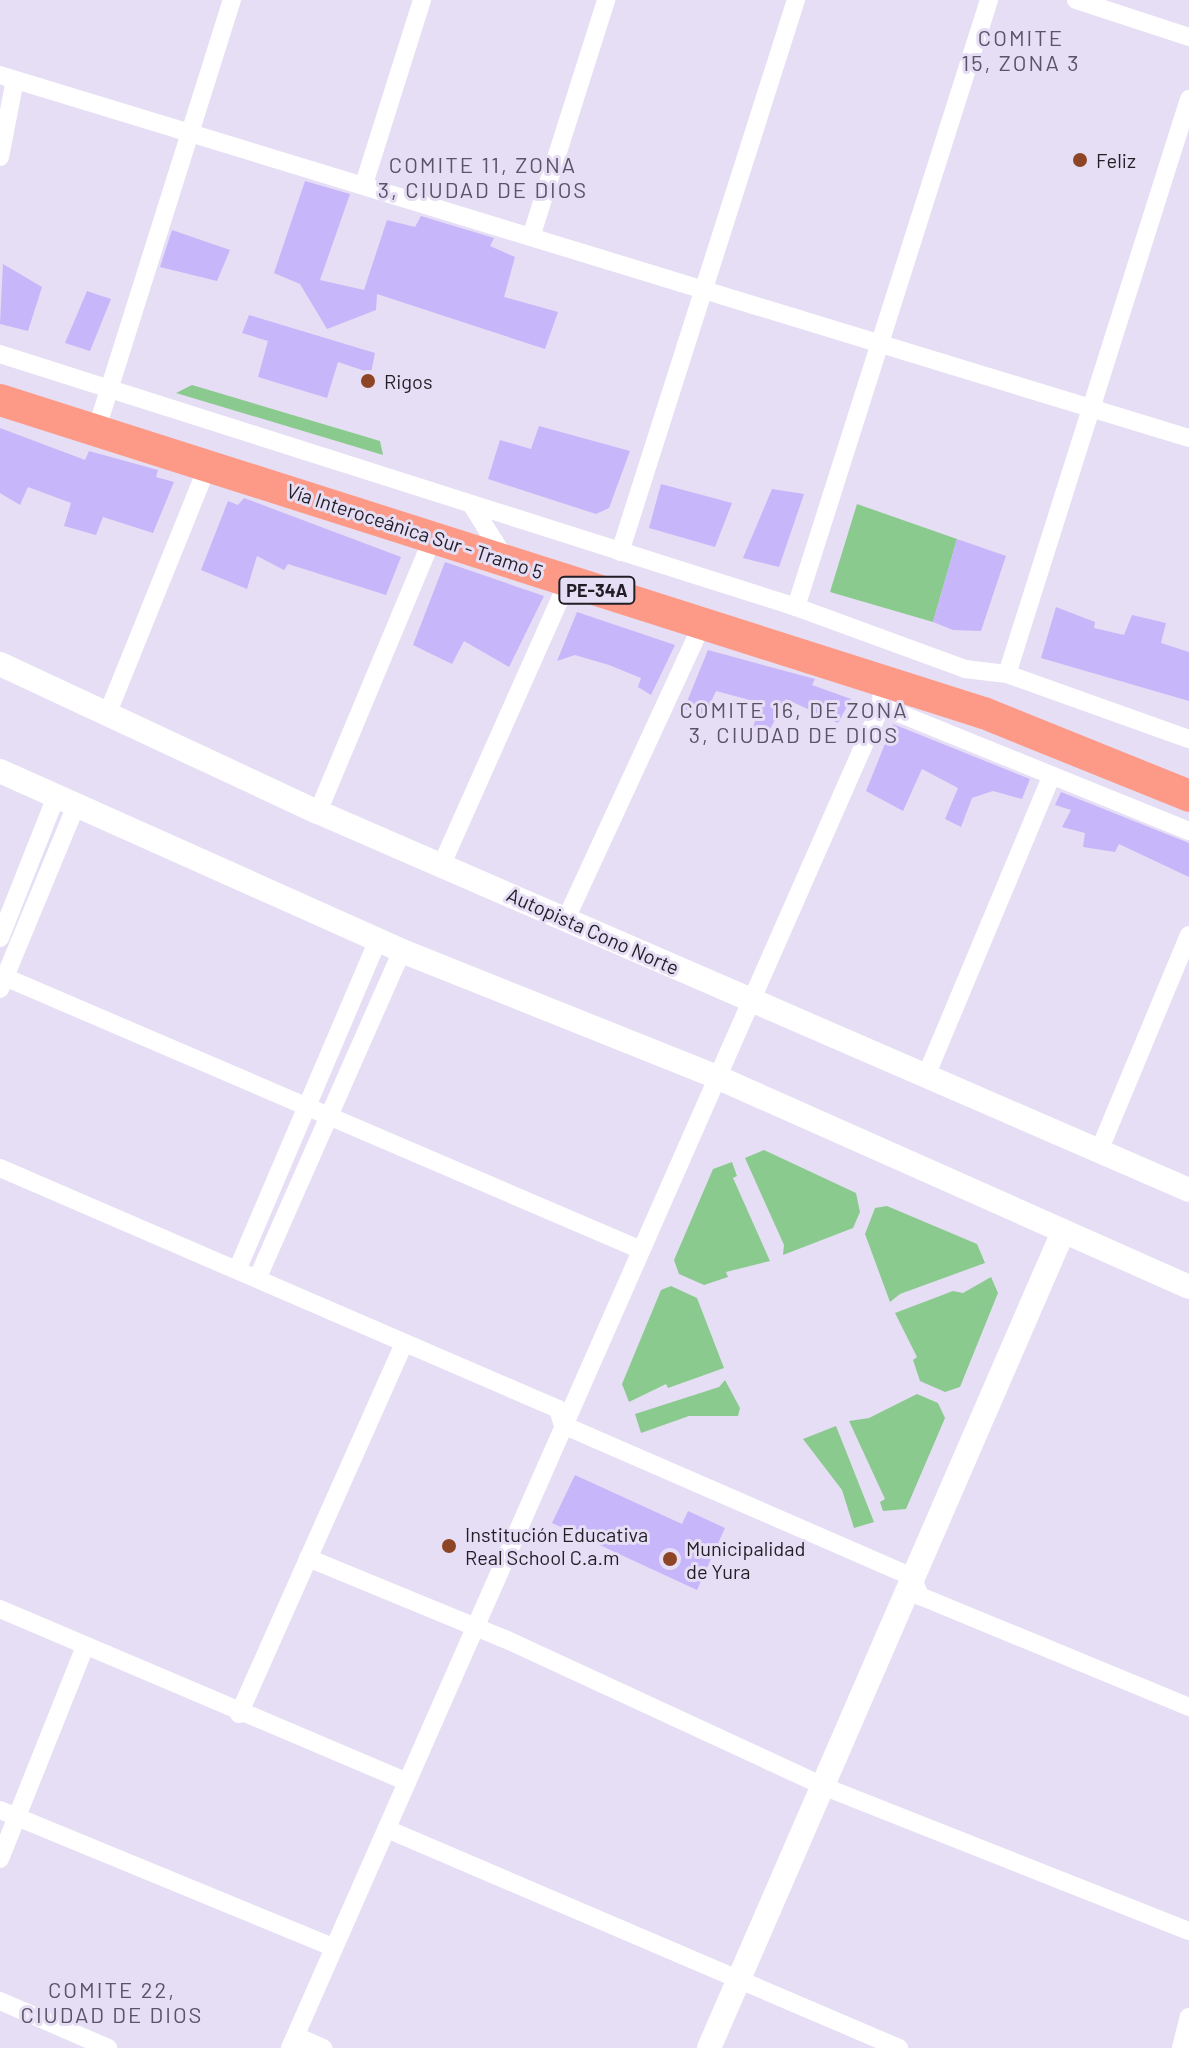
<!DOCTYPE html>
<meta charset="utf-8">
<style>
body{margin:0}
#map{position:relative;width:1189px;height:2048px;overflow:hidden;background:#e6def5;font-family:Barlow,sans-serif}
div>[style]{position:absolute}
.green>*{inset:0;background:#8bca8e}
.building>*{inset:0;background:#c7b6fa}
.street>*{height:18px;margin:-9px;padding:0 9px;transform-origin:9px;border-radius:9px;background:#fff}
.secondary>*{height:24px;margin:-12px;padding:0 12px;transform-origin:12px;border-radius:12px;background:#fff}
.highway>*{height:32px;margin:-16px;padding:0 16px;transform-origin:16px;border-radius:16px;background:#fd9987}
.dots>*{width:22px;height:22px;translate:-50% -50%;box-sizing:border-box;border:4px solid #e6def5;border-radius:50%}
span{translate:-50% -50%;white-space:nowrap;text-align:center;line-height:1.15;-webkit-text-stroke:6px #e6def5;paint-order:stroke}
.shield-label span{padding:2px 6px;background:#e6def5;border:2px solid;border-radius:6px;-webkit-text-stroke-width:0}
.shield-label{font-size:18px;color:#211e26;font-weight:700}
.poi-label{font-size:20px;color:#211e26}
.left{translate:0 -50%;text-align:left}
.street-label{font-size:20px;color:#211e26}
.neighbourhood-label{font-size:22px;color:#5b5367;letter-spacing:2px}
</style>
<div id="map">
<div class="green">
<i style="clip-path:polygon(192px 385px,380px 441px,383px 455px,176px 393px)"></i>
<i style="clip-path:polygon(857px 504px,957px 539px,933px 622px,830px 592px)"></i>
<i style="clip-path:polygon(764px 1150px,856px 1193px,860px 1212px,853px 1228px,783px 1255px,784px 1245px,745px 1158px)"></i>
<i style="clip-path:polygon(732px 1162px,737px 1176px,733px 1178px,770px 1261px,726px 1272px,728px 1277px,704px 1285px,679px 1274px,674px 1260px,713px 1169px)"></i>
<i style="clip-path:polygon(887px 1206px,977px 1244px,985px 1263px,900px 1294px,890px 1302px,865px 1234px,875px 1208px)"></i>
<i style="clip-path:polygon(991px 1277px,998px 1293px,960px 1387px,945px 1392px,920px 1381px,913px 1360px,917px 1357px,895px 1313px,953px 1291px,963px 1293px)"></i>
<i style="clip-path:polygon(671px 1286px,697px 1298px,724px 1368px,668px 1388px,666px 1384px,629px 1402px,622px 1384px,661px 1290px)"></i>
<i style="clip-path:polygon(725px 1380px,740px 1408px,738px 1416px,689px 1416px,641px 1433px,635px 1414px,719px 1387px)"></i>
<i style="clip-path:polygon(917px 1394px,938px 1403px,945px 1418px,906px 1509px,883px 1511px,880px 1502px,885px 1499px,849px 1421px,869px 1418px)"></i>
<i style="clip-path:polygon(836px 1426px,874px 1522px,854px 1528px,842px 1490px,803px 1439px)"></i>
</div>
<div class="building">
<i style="clip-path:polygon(305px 181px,350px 194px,320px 280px,364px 290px,387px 220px,415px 227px,421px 216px,494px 238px,490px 246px,515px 257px,504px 297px,558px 312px,545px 349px,377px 294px,376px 310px,327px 329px,300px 284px,274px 273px)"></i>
<i style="clip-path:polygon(172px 230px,230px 250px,217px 281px,160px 267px)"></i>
<i style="clip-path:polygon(3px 264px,42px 287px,28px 331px,0 324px)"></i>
<i style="clip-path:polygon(87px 291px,111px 299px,90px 351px,65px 343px)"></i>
<i style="clip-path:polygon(249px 315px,375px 353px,371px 373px,338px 362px,327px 398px,258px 377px,268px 341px,242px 333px)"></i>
<i style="clip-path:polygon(539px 426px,630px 451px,609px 508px,596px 514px,488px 479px,500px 440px,531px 449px)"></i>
<i style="clip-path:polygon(0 428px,85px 460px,89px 451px,158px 470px,156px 477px,174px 482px,153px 533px,103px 517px,96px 535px,64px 526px,71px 503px,28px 487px,20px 505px,0 493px)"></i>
<i style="clip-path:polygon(661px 484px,732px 503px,715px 547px,649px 528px)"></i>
<i style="clip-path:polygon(772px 489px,804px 494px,779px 567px,743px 558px)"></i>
<i style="clip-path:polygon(244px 498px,401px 557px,386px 595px,288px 564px,284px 570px,257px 556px,247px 589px,201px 570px,228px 501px,238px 505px)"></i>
<i style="clip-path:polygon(957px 539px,1006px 556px,981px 631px,953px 630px,933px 622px)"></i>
<i style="clip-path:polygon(445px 562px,544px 596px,509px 667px,464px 641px,452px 664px,413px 645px)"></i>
<i style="clip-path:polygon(1056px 607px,1095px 622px,1094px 628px,1124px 635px,1132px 615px,1166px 623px,1161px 643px,1189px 652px,1189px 701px,1041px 658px)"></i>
<i style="clip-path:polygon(577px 612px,675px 645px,651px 695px,638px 687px,641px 678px,609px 665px,575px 655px,557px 661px)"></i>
<i style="clip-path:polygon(708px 650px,815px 679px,812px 685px,851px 699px,838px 723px,786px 699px,768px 733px,753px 727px,761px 703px,716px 691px,705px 715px,684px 709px)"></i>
<i style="clip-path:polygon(893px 724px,1030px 779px,1022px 799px,993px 791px,972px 798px,961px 827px,945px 819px,958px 788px,922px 769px,903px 811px,866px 791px)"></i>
<i style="clip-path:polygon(1061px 792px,1189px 843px,1189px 877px,1119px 844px,1115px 852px,1083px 847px,1085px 833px,1062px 827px,1071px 810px,1055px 805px)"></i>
<i style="clip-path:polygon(575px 1475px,682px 1524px,688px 1511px,725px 1528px,697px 1590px,552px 1523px)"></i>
</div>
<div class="street">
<i style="left:1076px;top:0;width:119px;rotate:18.1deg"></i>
<i style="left:0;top:75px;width:1243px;rotate:16.98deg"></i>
<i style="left:0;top:157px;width:78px;rotate:-79deg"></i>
<i style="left:364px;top:184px;width:193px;rotate:-72.5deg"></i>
<i style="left:531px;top:237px;width:249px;rotate:-72.4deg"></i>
<i style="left:0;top:354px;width:835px;rotate:17.63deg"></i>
<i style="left:796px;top:607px;width:180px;rotate:20.1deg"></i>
<i style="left:965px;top:669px;width:42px;rotate:6.8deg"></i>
<i style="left:1007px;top:674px;width:193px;rotate:19.7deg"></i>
<i style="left:96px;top:431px;width:452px;rotate:-72.5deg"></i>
<i style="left:473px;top:507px;width:62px;rotate:58.1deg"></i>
<i style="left:620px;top:552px;width:579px;rotate:-72.32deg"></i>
<i style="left:796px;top:607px;width:637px;rotate:-72.36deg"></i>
<i style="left:1007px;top:674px;width:603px;rotate:-72.44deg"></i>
<i style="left:881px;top:706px;width:332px;rotate:22.1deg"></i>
<i style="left:109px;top:710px;width:264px;rotate:-68deg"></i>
<i style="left:318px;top:812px;width:298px;rotate:-67.3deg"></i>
<i style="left:442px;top:864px;width:310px;rotate:-66deg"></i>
<i style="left:566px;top:919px;width:325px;rotate:-65.2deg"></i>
<i style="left:0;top:938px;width:155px;rotate:-68.4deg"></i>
<i style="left:0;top:975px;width:697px;rotate:23.22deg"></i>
<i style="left:0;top:989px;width:201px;rotate:-67.5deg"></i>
<i style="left:926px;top:1076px;width:324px;rotate:-67.3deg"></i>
<i style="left:1099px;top:1151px;width:234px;rotate:-67.4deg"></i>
<i style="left:0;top:1168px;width:608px;rotate:23.36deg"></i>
<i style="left:558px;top:1409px;width:17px;rotate:73deg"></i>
<i style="left:563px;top:1425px;width:381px;rotate:23.5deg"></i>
<i style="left:912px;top:1577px;width:21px;rotate:67deg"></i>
<i style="left:920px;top:1596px;width:291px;rotate:22.4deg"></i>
<i style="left:238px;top:1268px;width:358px;rotate:-66.9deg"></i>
<i style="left:258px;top:1277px;width:356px;rotate:-66.2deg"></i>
<i style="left:308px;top:1558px;width:213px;rotate:22.4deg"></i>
<i style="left:505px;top:1639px;width:353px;rotate:24.8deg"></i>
<i style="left:825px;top:1787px;width:391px;rotate:21.6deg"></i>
<i style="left:0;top:1609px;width:442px;rotate:23deg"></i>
<i style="left:239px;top:1714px;width:406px;rotate:-66deg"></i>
<i style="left:0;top:1810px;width:360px;rotate:22.4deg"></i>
<i style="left:387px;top:1829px;width:557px;rotate:23.16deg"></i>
<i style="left:0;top:1859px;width:229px;rotate:-68.2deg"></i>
<i style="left:0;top:2001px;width:118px;rotate:23.5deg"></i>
<i style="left:296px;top:2036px;width:30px;rotate:24deg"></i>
<i style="left:290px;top:2048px;width:1466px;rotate:-66.23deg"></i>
<i style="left:881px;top:706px;width:26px;rotate:-88deg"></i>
<i style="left:1181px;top:2048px;width:32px;rotate:-76deg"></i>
</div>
<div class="secondary">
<i style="left:0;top:664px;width:351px;rotate:25deg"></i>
<i style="left:318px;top:812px;width:949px;rotate:23.46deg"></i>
<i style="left:0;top:771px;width:440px;rotate:24.1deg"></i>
<i style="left:402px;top:951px;width:341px;rotate:21.8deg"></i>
<i style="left:719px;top:1078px;width:514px;rotate:23.97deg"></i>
<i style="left:709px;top:2048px;width:889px;rotate:-66.55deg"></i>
</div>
<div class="highway">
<i style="left:0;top:400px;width:1033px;rotate:17.65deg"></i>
<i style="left:984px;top:713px;width:221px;rotate:22deg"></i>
</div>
<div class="dots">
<i style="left:1080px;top:160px;background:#8e4525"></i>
<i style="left:368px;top:381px;background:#8e4525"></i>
<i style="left:449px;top:1546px;background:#8e4525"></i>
<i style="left:670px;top:1559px;background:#8e4525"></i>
</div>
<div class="shield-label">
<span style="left:597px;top:590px">PE-34A</span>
</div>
<div class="poi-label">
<span class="left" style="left:1096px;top:160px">Feliz</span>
<span class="left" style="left:384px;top:381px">Rigos</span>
<span class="left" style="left:465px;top:1546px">Institución Educativa<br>Real School C.a.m</span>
<span class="left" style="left:686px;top:1560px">Municipalidad<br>de Yura</span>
</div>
<div class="street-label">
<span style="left:415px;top:531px;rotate:18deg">Vía Interoceánica Sur - Tramo 5</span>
<span style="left:593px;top:931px;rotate:24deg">Autopista Cono Norte</span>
</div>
<div class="neighbourhood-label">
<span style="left:1021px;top:50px">COMITE<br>15, ZONA 3</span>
<span style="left:483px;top:177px">COMITE 11, ZONA<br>3, CIUDAD DE DIOS</span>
<span style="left:794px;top:722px">COMITE 16, DE ZONA<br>3, CIUDAD DE DIOS</span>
<span style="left:112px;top:2002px">COMITE 22,<br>CIUDAD DE DIOS</span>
</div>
</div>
